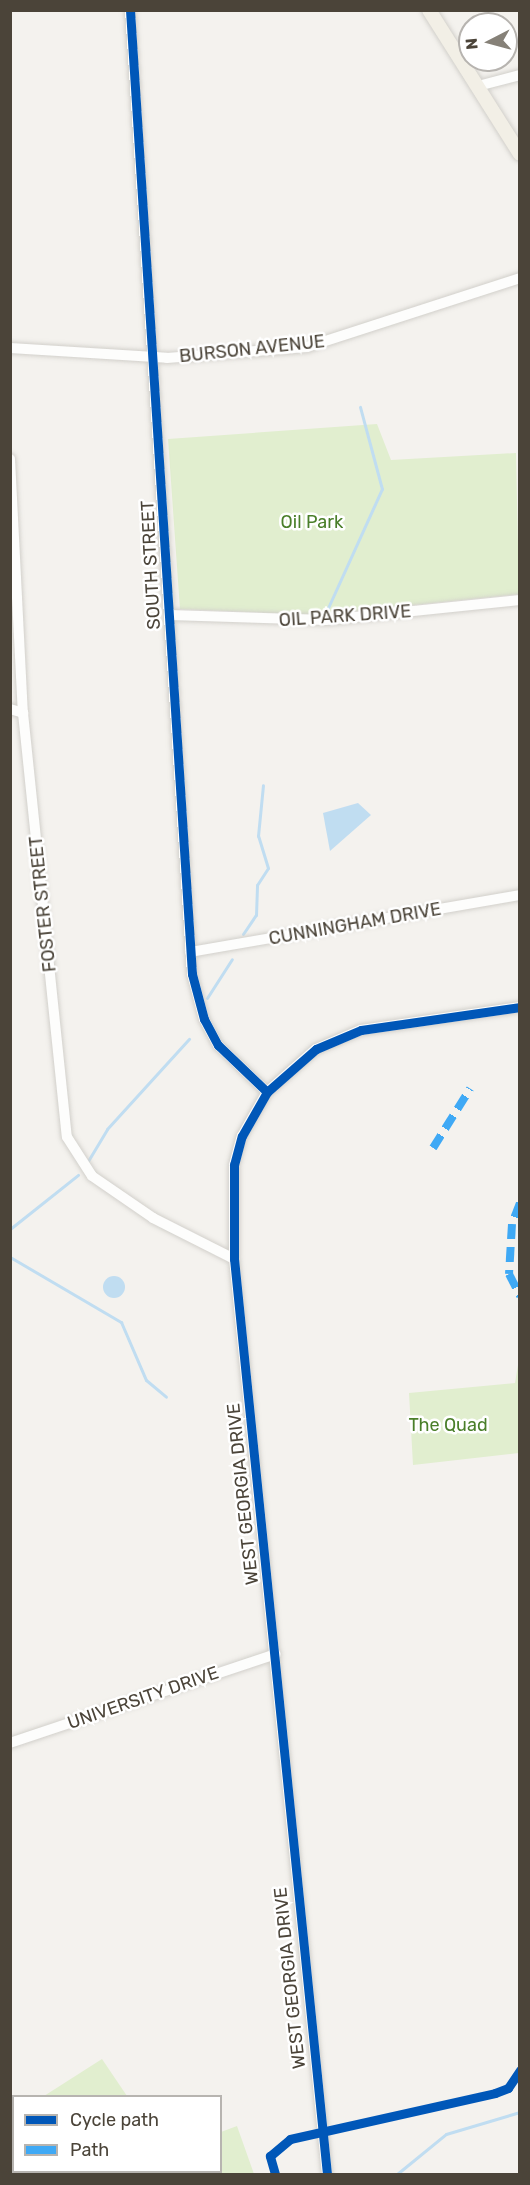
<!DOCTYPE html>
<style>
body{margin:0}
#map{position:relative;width:530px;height:2185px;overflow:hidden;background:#f4f2ee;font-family:Rubik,sans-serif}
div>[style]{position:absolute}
.green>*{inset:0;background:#e1eecf}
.water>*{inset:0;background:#c0ddf1}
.round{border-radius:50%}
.stream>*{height:3px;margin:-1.5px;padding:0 1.5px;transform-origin:1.5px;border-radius:1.5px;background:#c0ddf1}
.roads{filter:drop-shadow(0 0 2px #d2d0cb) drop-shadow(0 0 2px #d2d0cb)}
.minor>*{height:10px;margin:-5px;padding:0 5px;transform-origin:5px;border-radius:5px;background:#fdfdfc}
.major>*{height:14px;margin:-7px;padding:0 7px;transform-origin:7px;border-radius:7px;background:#f2efe6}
.quiet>*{height:8px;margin-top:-4px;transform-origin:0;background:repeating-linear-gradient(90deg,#3fa9f5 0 15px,transparent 0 23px)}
.cycleway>*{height:9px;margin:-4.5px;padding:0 4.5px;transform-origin:4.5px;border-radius:4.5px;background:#0057b8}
span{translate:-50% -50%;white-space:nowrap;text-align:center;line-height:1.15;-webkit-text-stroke:5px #fff;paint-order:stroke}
.street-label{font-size:18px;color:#4b4439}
.park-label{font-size:18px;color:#4a7f2a}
.frame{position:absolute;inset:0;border:12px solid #4b4439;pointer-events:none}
.legend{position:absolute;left:12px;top:2095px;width:210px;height:78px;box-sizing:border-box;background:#fff;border:2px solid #b7b4b0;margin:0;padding:8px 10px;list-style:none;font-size:18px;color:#4b4439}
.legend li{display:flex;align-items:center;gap:12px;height:30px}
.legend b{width:30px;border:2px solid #b7b4b0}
.north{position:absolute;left:458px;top:12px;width:60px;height:60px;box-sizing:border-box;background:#fff;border:2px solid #b7b4b0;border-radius:50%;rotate:264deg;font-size:16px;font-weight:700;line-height:24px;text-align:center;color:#4b4439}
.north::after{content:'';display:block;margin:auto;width:21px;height:27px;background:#868178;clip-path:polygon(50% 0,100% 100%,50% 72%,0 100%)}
</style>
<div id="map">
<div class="green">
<i style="clip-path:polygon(377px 424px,391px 460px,516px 453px,519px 594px,316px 615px,180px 609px,168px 439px)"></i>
<i style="clip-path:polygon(519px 1359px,519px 1453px,413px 1465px,409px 1393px,515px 1383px)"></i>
<i style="clip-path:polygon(102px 2059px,127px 2096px,44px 2096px)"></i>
<i style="clip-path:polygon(237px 2126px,254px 2174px,103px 2174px,220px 2172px,221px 2132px)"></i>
</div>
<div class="water">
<i style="clip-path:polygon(358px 803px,371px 815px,330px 851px,323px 813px)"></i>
<i class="round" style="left:103px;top:1276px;width:22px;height:22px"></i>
</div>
<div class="stream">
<i style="left:327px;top:610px;width:133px;rotate:-65.6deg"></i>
<i style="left:382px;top:489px;width:85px;rotate:-105deg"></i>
<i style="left:243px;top:934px;width:23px;rotate:-56deg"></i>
<i style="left:256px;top:915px;width:30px;rotate:-88deg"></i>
<i style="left:257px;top:885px;width:20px;rotate:-57deg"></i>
<i style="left:268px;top:868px;width:34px;rotate:-107deg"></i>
<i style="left:258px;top:836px;width:51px;rotate:-84.4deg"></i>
<i style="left:207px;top:998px;width:46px;rotate:-57.3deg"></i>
<i style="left:88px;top:1161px;width:37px;rotate:-59deg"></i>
<i style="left:107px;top:1129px;width:122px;rotate:-47.7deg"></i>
<i style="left:10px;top:1229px;width:87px;rotate:-38.5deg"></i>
<i style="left:10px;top:1257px;width:129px;rotate:30.4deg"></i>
<i style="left:121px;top:1322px;width:63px;rotate:66.7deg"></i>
<i style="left:146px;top:1380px;width:26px;rotate:40deg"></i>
<i style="left:397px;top:2174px;width:63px;rotate:-39.2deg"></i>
<i style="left:446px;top:2134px;width:77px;rotate:-16.6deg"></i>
</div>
<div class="roads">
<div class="minor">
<i style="left:130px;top:10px;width:966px;rotate:86.32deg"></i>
<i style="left:192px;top:974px;width:47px;rotate:75.1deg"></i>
<i style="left:204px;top:1019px;width:30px;rotate:62deg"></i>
<i style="left:218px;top:1045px;width:68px;rotate:43.8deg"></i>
<i style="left:478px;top:86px;width:43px;rotate:-14.7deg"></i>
<i style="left:10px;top:348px;width:157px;rotate:3.6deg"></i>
<i style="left:167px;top:358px;width:140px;rotate:-4.5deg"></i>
<i style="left:307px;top:347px;width:224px;rotate:-17.9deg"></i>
<i style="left:10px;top:459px;width:254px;rotate:87.1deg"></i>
<i style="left:23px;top:713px;width:426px;rotate:84.1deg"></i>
<i style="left:67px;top:1137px;width:46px;rotate:57.3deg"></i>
<i style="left:92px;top:1176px;width:74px;rotate:34.5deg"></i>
<i style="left:153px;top:1218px;width:91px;rotate:26.8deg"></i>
<i style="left:170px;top:615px;width:156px;rotate:1.8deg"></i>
<i style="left:326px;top:620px;width:195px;rotate:-5.9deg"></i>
<i style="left:10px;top:709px;width:14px;rotate:17deg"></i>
<i style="left:190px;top:952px;width:335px;rotate:-9.8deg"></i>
<i style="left:10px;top:1743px;width:280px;rotate:-18.5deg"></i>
<i style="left:327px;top:2174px;width:920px;rotate:-95.8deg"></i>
<i style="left:234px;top:1259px;width:94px;rotate:-90deg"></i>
<i style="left:234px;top:1165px;width:30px;rotate:-75deg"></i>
<i style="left:242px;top:1136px;width:51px;rotate:-60.4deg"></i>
<i style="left:267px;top:1092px;width:65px;rotate:-41.3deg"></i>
<i style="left:316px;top:1049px;width:49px;rotate:-22.9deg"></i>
<i style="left:361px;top:1030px;width:161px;rotate:-8.2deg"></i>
</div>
<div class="major">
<i style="left:429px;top:10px;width:170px;rotate:57.7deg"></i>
</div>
</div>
<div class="quiet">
<i style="left:433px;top:1148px;width:70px;rotate:-57.9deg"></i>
<i style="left:520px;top:1203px;width:22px;rotate:111deg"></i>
<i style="left:512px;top:1224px;width:50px;rotate:93.4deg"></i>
<i style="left:509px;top:1274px;width:25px;rotate:63deg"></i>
</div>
<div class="cycleway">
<i style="left:130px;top:10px;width:966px;rotate:86.32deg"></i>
<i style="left:192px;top:974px;width:47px;rotate:75.1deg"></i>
<i style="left:204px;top:1019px;width:30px;rotate:62deg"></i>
<i style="left:218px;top:1045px;width:68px;rotate:43.8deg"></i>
<i style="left:275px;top:2174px;width:19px;rotate:-106deg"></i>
<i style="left:270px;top:2156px;width:26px;rotate:-40deg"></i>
<i style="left:290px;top:2139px;width:210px;rotate:-12.6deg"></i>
<i style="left:495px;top:2093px;width:14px;rotate:-21deg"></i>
<i style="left:508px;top:2088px;width:22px;rotate:-56deg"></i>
<i style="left:327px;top:2174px;width:920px;rotate:-95.8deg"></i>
<i style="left:234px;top:1259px;width:94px;rotate:-90deg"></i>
<i style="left:234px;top:1165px;width:30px;rotate:-75deg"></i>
<i style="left:242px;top:1136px;width:51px;rotate:-60.4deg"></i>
<i style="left:267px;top:1092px;width:65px;rotate:-41.3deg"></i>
<i style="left:316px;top:1049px;width:49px;rotate:-22.9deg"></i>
<i style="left:361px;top:1030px;width:161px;rotate:-8.2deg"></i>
</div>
<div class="street-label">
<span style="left:252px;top:349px;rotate:-6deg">BURSON AVENUE</span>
<span style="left:151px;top:565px;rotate:-93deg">SOUTH STREET</span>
<span style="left:345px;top:616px;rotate:-4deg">OIL PARK DRIVE</span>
<span style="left:43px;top:904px;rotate:-96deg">FOSTER STREET</span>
<span style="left:355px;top:924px;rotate:-10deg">CUNNINGHAM DRIVE</span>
<span style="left:243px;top:1494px;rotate:-96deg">WEST GEORGIA DRIVE</span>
<span style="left:143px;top:1698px;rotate:-19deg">UNIVERSITY DRIVE</span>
<span style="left:290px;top:1978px;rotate:-96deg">WEST GEORGIA DRIVE</span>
</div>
<div class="park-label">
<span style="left:312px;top:522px">Oil Park</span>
<span style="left:448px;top:1425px">The Quad</span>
</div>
<div class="frame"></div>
<ul class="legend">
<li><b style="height:8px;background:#0057b8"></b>Cycle path</li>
<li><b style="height:8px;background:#3fa9f5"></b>Path</li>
</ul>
<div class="north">N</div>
</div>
